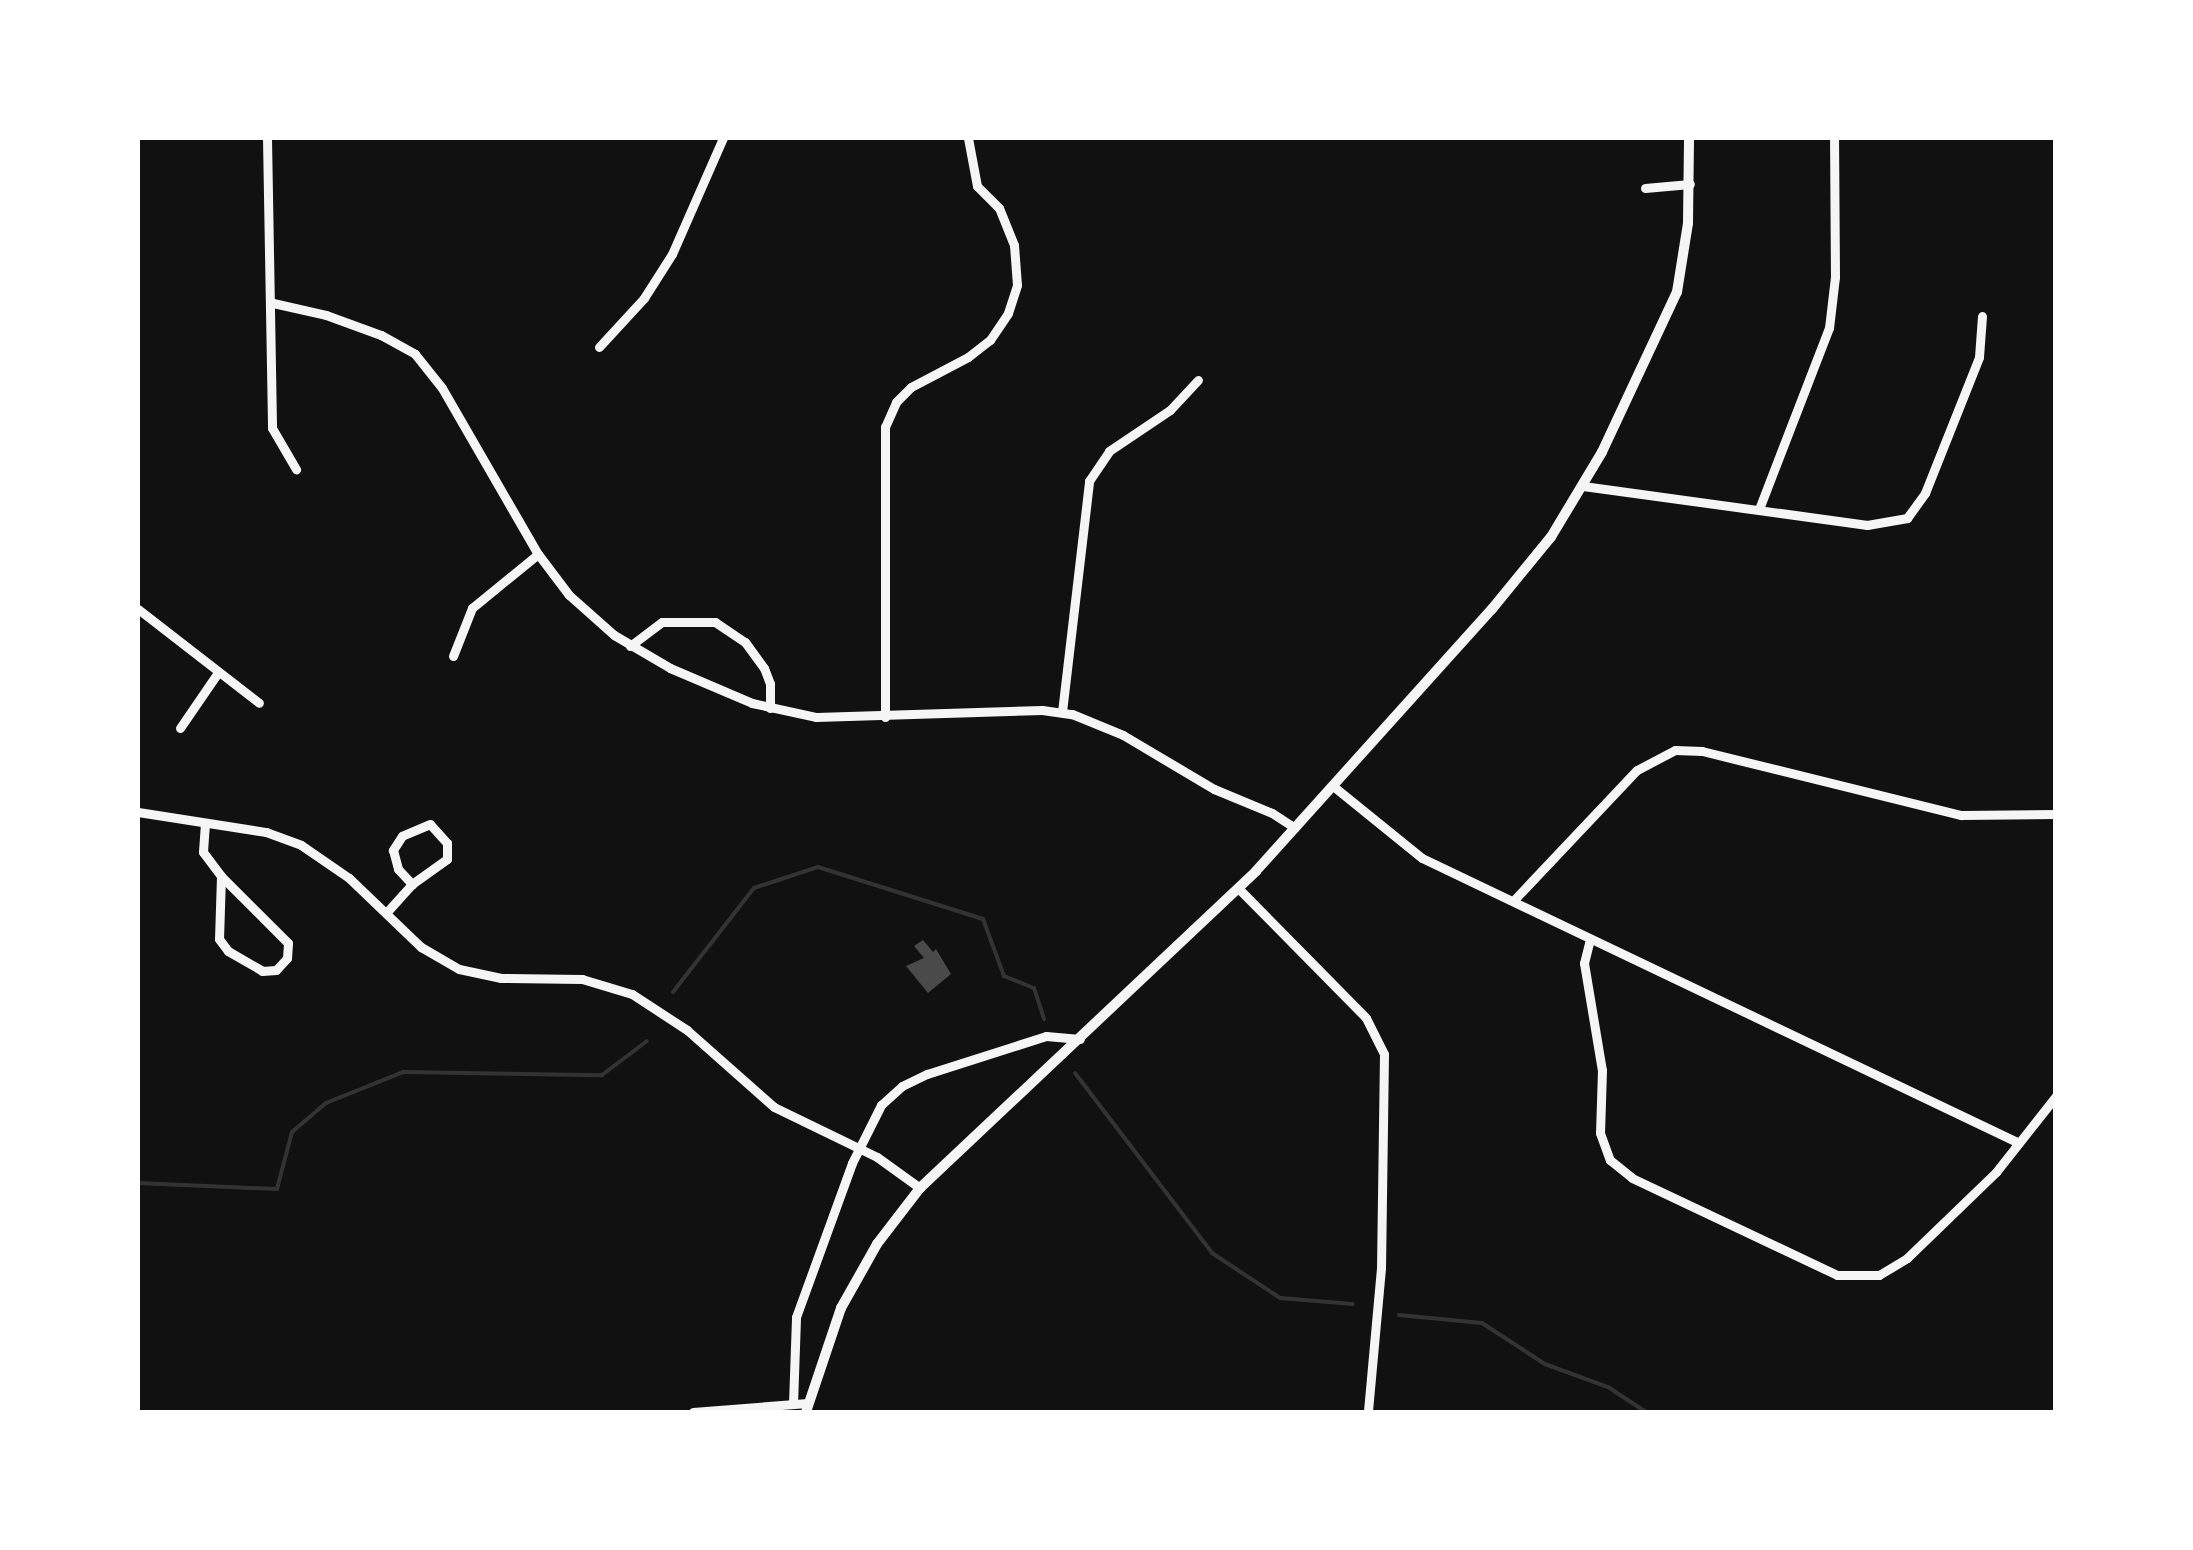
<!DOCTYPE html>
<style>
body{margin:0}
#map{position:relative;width:2193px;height:1550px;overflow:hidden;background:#111;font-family:Signika,sans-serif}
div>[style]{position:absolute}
.stream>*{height:4px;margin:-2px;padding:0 2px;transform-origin:2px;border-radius:2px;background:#333}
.building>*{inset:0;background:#4a4a4a}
.minor>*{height:9px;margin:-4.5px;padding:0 4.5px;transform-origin:4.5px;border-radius:4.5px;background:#f5f5f5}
.tertiary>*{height:10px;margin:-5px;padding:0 5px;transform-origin:5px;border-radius:5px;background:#f5f5f5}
span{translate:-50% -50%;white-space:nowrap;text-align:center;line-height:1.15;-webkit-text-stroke:10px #fff;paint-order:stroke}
.frame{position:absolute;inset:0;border:140px solid #fff;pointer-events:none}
</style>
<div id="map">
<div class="stream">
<i style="left:673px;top:992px;width:132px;rotate:-52.1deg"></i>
<i style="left:754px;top:888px;width:67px;rotate:-18.2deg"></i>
<i style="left:818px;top:867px;width:173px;rotate:17.5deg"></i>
<i style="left:983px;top:919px;width:61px;rotate:69.8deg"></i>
<i style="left:1004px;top:976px;width:32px;rotate:22deg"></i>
<i style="left:1034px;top:988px;width:33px;rotate:72deg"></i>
<i style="left:1075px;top:1073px;width:226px;rotate:52.7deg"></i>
<i style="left:1212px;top:1253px;width:82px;rotate:33.5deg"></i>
<i style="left:1280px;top:1298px;width:73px;rotate:4.7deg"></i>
<i style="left:138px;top:1183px;width:139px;rotate:2.5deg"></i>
<i style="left:277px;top:1189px;width:59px;rotate:-75.3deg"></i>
<i style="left:292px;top:1132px;width:45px;rotate:-40.5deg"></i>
<i style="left:326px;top:1103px;width:83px;rotate:-21.9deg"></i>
<i style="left:403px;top:1072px;width:199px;rotate:0.9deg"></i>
<i style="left:602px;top:1075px;width:56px;rotate:-37.1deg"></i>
<i style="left:1399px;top:1315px;width:83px;rotate:5.5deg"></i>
<i style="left:1482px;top:1323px;width:75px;rotate:33.1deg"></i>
<i style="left:1545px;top:1364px;width:67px;rotate:20.1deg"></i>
<i style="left:1608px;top:1387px;width:45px;rotate:33.3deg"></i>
</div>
<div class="building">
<i style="clip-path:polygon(923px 940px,933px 952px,936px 949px,951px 974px,928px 993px,906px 966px,924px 958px,914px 946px)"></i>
</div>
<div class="minor">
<i style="left:267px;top:138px;width:290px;rotate:89deg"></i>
<i style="left:272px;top:428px;width:48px;rotate:59.7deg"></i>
<i style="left:1645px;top:188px;width:45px;rotate:-5.1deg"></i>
<i style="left:273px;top:303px;width:54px;rotate:12.8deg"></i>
<i style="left:326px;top:315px;width:59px;rotate:20deg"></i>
<i style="left:381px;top:335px;width:39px;rotate:29deg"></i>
<i style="left:415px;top:354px;width:43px;rotate:51.5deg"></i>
<i style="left:442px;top:388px;width:192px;rotate:60deg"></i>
<i style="left:538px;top:554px;width:51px;rotate:52.9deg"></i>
<i style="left:569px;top:595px;width:60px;rotate:41.6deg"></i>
<i style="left:614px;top:635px;width:65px;rotate:30.5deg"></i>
<i style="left:670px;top:668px;width:89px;rotate:23.1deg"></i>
<i style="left:752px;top:703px;width:66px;rotate:12.3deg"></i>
<i style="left:816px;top:717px;width:226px;rotate:-1.8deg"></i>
<i style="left:1042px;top:710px;width:30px;rotate:8deg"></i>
<i style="left:1072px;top:714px;width:55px;rotate:22.4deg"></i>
<i style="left:1123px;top:735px;width:106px;rotate:30.7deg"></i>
<i style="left:1214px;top:789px;width:63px;rotate:22.5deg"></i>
<i style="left:1272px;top:813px;width:27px;rotate:33deg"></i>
<i style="left:599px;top:347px;width:67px;rotate:-47.4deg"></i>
<i style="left:644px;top:298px;width:52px;rotate:-57.5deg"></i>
<i style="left:672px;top:254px;width:127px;rotate:-66.3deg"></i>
<i style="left:1583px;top:486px;width:287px;rotate:7.8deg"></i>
<i style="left:1867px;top:525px;width:41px;rotate:-9.9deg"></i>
<i style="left:1907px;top:518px;width:31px;rotate:-54deg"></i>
<i style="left:1925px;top:493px;width:146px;rotate:-68.3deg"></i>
<i style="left:1979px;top:357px;width:41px;rotate:-85.8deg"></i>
<i style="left:1759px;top:509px;width:194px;rotate:-68.9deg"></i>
<i style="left:1829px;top:328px;width:51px;rotate:-83.3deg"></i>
<i style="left:1835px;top:277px;width:139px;rotate:-90.4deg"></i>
<i style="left:138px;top:609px;width:153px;rotate:37.8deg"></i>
<i style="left:630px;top:646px;width:40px;rotate:-37deg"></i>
<i style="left:662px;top:622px;width:53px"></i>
<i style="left:715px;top:622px;width:36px;rotate:34deg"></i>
<i style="left:745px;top:642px;width:32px;rotate:54deg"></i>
<i style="left:764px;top:668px;width:17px;rotate:69deg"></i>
<i style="left:770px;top:684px;width:24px;rotate:90deg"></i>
<i style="left:453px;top:656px;width:52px;rotate:-68.4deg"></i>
<i style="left:472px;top:608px;width:85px;rotate:-39.3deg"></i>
<i style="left:1062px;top:712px;width:233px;rotate:-83.3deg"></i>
<i style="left:1089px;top:481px;width:36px;rotate:-56deg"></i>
<i style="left:1109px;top:451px;width:73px;rotate:-33.9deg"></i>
<i style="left:1170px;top:410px;width:41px;rotate:-47deg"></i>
<i style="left:885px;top:717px;width:290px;rotate:-90deg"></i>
<i style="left:885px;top:427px;width:27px;rotate:-66deg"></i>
<i style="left:896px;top:402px;width:21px;rotate:-45deg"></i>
<i style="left:911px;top:387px;width:64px;rotate:-27.8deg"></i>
<i style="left:968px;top:357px;width:28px;rotate:-38deg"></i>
<i style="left:990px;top:340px;width:32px;rotate:-56deg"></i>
<i style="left:1008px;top:313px;width:29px;rotate:-72deg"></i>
<i style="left:1017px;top:285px;width:40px;rotate:-94.3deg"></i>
<i style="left:1014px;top:245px;width:40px;rotate:-112deg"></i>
<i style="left:999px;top:208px;width:31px;rotate:-135deg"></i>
<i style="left:977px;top:186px;width:49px;rotate:-100.6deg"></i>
<i style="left:180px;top:728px;width:65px;rotate:-55.6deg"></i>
<i style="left:1333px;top:786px;width:114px;rotate:39deg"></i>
<i style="left:1422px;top:858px;width:659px;rotate:25.52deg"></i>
<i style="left:138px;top:812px;width:130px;rotate:8.9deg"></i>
<i style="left:266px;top:832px;width:37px;rotate:20deg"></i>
<i style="left:301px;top:845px;width:58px;rotate:34.5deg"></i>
<i style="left:349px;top:878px;width:100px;rotate:43.8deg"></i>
<i style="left:421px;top:947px;width:44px;rotate:30.1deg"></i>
<i style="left:459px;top:969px;width:43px;rotate:12.1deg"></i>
<i style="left:501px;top:978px;width:81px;rotate:0.7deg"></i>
<i style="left:582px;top:979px;width:52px;rotate:16.7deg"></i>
<i style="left:632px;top:994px;width:66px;rotate:33.2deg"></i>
<i style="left:687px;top:1030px;width:116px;rotate:41.5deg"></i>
<i style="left:774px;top:1107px;width:114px;rotate:25.9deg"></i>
<i style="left:877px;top:1157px;width:53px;rotate:35.8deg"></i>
<i style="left:205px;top:823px;width:29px;rotate:94deg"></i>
<i style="left:203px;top:852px;width:30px;rotate:53deg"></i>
<i style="left:221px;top:876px;width:63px;rotate:91.8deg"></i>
<i style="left:219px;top:939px;width:15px;rotate:53deg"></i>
<i style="left:228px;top:951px;width:39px;rotate:30deg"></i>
<i style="left:262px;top:971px;width:14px;rotate:-4deg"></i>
<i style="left:276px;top:970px;width:16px;rotate:-47deg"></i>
<i style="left:287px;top:958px;width:15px;rotate:-86deg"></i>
<i style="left:288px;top:943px;width:95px;rotate:-135deg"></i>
<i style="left:1239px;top:889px;width:181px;rotate:45.4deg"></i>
<i style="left:1366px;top:1018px;width:40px;rotate:63.4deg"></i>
<i style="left:1384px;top:1054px;width:214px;rotate:90.8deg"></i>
<i style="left:1381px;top:1268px;width:145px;rotate:95.2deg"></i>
<i style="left:1513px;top:901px;width:180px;rotate:-46.6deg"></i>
<i style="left:1637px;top:770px;width:43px;rotate:-27.8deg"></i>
<i style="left:1675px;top:750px;width:27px;rotate:2deg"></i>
<i style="left:1702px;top:751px;width:267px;rotate:13.9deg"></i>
<i style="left:1961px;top:815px;width:95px;rotate:-0.6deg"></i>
<i style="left:386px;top:913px;width:39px;rotate:-48deg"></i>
<i style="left:412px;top:884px;width:43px;rotate:-35.5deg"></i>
<i style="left:447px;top:859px;width:16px;rotate:-90deg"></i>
<i style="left:447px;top:843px;width:25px;rotate:-132deg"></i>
<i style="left:430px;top:824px;width:30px;rotate:157deg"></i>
<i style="left:402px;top:836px;width:17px;rotate:123deg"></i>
<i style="left:393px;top:850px;width:20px;rotate:75deg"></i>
<i style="left:398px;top:869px;width:21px;rotate:47deg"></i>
<i style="left:1590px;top:939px;width:25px;rotate:104deg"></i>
<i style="left:1584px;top:963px;width:109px;rotate:80.5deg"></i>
<i style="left:1602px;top:1070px;width:63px;rotate:91.8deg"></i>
<i style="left:1600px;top:1133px;width:29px;rotate:70deg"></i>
<i style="left:1610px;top:1160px;width:28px;rotate:39deg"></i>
<i style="left:1632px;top:1178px;width:227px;rotate:25.3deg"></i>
<i style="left:1837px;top:1275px;width:42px"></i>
<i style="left:1879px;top:1275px;width:33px;rotate:-31deg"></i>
<i style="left:1907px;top:1258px;width:124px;rotate:-44deg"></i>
<i style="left:1996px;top:1172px;width:97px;rotate:-51.7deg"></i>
<i style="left:793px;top:1404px;width:87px;rotate:-88deg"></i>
<i style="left:796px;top:1317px;width:164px;rotate:-70deg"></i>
<i style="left:852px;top:1163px;width:65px;rotate:-63.4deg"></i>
<i style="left:881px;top:1105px;width:28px;rotate:-42deg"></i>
<i style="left:902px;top:1086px;width:28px;rotate:-26deg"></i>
<i style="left:927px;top:1074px;width:125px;rotate:-17.7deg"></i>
<i style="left:1046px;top:1036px;width:34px;rotate:5deg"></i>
<i style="left:693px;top:1412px;width:115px;rotate:-4.5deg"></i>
</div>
<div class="tertiary">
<i style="left:806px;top:1412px;width:110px;rotate:-71.4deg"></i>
<i style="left:841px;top:1308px;width:73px;rotate:-60.6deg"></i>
<i style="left:877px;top:1244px;width:71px;rotate:-52.5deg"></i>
<i style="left:920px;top:1188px;width:462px;rotate:-43.3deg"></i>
<i style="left:1256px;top:871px;width:353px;rotate:-48deg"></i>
<i style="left:1492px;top:609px;width:93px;rotate:-50.7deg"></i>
<i style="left:1551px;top:537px;width:99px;rotate:-59deg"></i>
<i style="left:1602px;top:452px;width:177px;rotate:-64.9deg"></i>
<i style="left:1677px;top:292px;width:70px;rotate:-80.9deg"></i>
<i style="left:1688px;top:223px;width:85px;rotate:-89.3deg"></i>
</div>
<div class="frame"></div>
</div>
